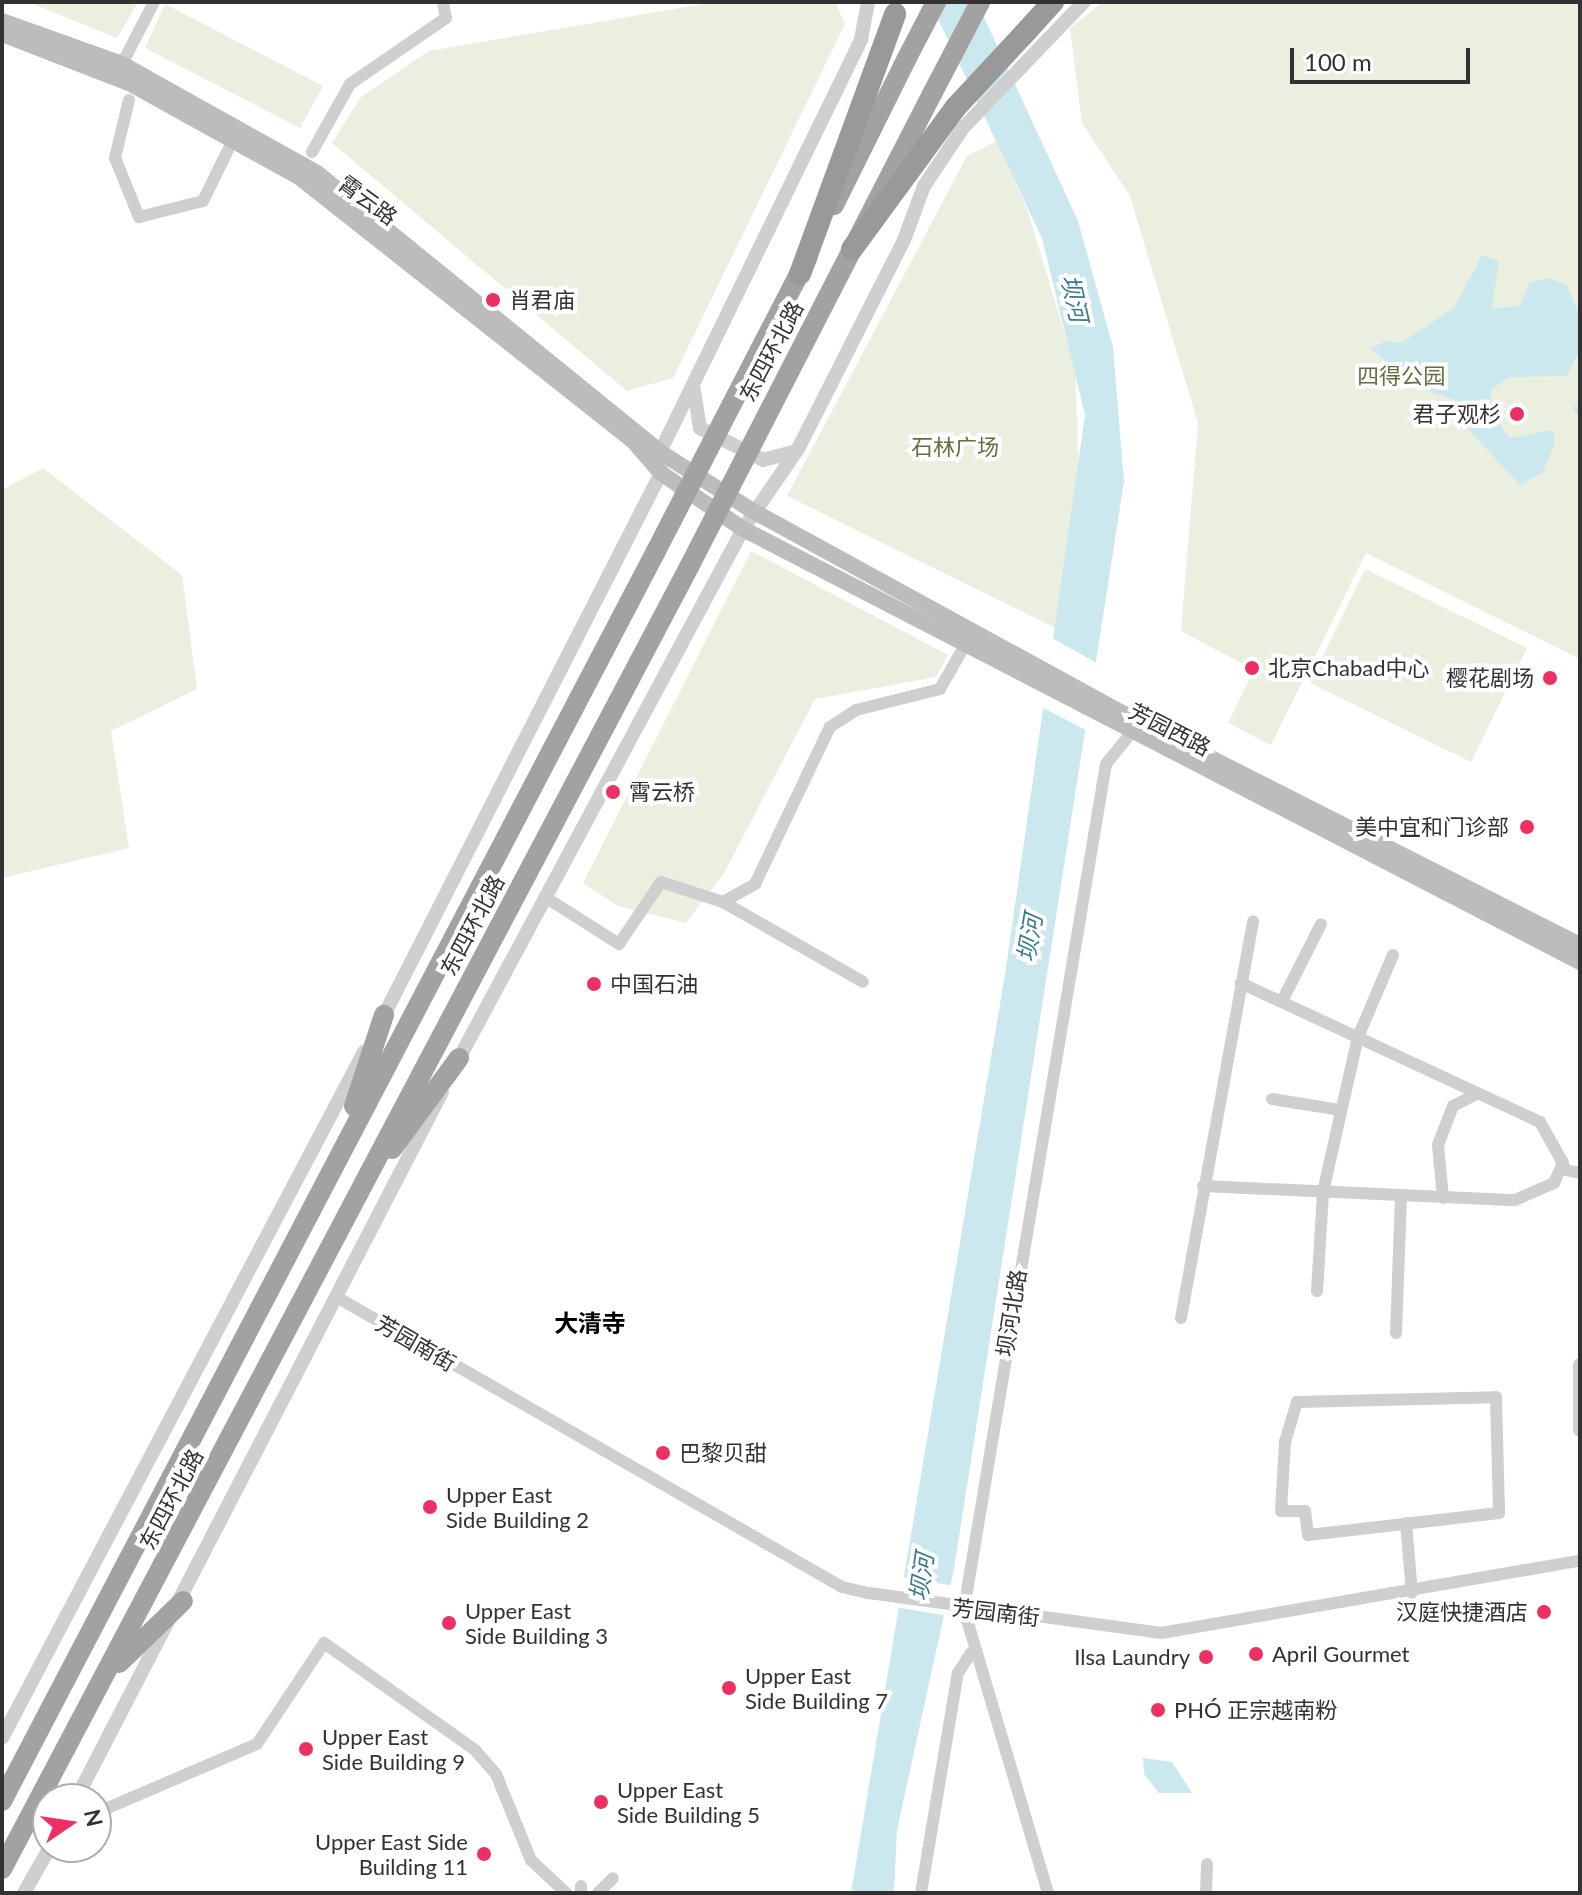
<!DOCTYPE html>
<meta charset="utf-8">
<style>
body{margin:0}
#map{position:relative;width:1582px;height:1895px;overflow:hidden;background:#fff;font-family:Lato,"Noto Sans SC",sans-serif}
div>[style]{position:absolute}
.green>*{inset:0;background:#ebefe0}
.water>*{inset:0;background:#cce8ef}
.pier>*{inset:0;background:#fff}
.stream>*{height:4px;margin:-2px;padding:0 2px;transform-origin:2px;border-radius:2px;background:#cce8ef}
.minor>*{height:12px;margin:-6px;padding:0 6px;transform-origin:6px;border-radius:6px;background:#cfcfcf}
.tertiary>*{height:14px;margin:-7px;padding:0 7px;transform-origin:7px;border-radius:7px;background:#cfcfcf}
.secondary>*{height:16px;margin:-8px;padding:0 8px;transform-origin:8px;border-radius:8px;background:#bcbcbc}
.trunk>*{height:20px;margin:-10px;padding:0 10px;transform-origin:10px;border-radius:10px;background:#a2a2a2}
.motorway>*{height:22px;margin:-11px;padding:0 11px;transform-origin:11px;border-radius:11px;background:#999}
.trunk-bridge>*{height:20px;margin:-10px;padding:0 10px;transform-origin:10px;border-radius:10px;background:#a2a2a2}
.motorway-bridge>*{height:22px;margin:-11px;padding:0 11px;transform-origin:11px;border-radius:11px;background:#999}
.dots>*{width:22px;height:22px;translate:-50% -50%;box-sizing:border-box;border:4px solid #fff;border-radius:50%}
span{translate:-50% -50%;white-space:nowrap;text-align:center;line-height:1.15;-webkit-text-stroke:8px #fff;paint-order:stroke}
.street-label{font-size:22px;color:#323232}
.poi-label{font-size:22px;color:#323232}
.left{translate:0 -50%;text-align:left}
.right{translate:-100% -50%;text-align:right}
.park-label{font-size:22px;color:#5f713c}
.water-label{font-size:24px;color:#377c8b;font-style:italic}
.neighbourhood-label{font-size:24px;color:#000;font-weight:700}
.frame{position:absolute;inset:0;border:4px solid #323232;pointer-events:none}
.north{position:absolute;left:32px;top:1783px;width:80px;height:80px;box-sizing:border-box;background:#fff;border:2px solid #adadad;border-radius:50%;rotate:77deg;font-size:22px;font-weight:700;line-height:32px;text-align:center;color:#323232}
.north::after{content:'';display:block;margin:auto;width:28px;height:36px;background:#ed3064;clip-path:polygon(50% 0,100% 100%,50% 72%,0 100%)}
.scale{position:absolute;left:1290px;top:48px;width:180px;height:36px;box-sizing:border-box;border:4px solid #323232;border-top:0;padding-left:10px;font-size:24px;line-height:28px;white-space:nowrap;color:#323232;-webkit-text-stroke:6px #fff;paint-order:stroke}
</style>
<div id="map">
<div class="green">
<i style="clip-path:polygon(28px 2px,138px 2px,117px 38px)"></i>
<i style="clip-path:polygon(715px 2px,835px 2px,845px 24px,673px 378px,627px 391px,332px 143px,361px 97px,429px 51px)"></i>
<i style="clip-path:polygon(1103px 2px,1580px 2px,1580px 659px,1366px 553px,1271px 745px,1228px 723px,1254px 670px,1181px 631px,1198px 423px,1130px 196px,1082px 123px,1070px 28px)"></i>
<i style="clip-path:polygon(165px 4px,323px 86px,300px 128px,145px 48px)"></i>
<i style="clip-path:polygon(997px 141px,1027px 209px,1075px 367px,1079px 484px,1064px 632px,787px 496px,967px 156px)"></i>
<i style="clip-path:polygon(43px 468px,182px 575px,197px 689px,111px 731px,129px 848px,2px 878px,2px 490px)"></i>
<i style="clip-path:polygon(751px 551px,948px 655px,936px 677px,815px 699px,724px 873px,686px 923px,618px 906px,583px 883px)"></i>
<i style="clip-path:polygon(1365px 569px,1527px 648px,1471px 762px,1310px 683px)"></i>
</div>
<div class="water">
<i style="clip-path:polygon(930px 2px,977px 2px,1078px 221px,1113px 347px,1124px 482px,954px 1569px,897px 1830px,894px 1893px,851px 1893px,1006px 968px,1085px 415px,1042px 238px)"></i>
<i style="clip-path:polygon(1482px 255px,1499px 261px,1492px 308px,1520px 306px,1529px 283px,1548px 278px,1566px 284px,1580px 316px,1580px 350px,1567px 376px,1509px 377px,1491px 390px,1491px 412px,1510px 438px,1553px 430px,1555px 444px,1542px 473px,1520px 485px,1465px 426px,1455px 400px,1415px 387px,1371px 349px,1385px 341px,1401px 343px,1454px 308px)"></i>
<i style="clip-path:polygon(1143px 1758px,1172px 1762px,1192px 1793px,1159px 1793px,1144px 1774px)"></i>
</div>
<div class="pier">
<i style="clip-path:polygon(1048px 636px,1102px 666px,1091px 733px,1038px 705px)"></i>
<i style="clip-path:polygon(901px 1577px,955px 1586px,949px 1616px,895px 1607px)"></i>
</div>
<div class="stream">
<i style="left:1575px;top:408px;width:9px;rotate:54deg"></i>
</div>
<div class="minor">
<i style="left:122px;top:64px;width:70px;rotate:-62.7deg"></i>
<i style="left:129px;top:100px;width:60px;rotate:103.6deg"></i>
<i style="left:115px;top:158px;width:64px;rotate:67.9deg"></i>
<i style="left:139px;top:217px;width:66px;rotate:-14deg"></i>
<i style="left:203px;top:201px;width:57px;rotate:-63.9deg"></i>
<i style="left:312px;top:152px;width:78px;rotate:-60.8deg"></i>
<i style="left:350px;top:84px;width:116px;rotate:-34.5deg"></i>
<i style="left:446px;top:18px;width:16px;rotate:-101deg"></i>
<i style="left:545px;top:897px;width:88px;rotate:32.4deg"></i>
<i style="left:619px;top:944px;width:75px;rotate:-55.9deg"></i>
<i style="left:661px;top:882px;width:65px;rotate:17.9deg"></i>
<i style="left:723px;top:902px;width:37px;rotate:-29deg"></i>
<i style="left:755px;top:884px;width:174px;rotate:-64.5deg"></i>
<i style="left:830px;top:727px;width:31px;rotate:-33deg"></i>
<i style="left:856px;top:710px;width:87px;rotate:-14deg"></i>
<i style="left:940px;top:689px;width:51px;rotate:-60.4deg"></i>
<i style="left:723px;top:902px;width:161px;rotate:29.7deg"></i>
<i style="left:1282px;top:1001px;width:86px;rotate:-63.1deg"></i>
<i style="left:1272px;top:1099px;width:70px;rotate:9.1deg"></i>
<i style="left:1561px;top:1169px;width:19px;rotate:12deg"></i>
<i style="left:1203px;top:1186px;width:312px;rotate:2.6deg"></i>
<i style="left:1515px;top:1200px;width:43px;rotate:-23.6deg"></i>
<i style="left:1554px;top:1183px;width:22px;rotate:-66deg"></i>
<i style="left:1563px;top:1163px;width:47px;rotate:-119.3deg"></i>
<i style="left:1540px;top:1122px;width:330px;rotate:-155.1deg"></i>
<i style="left:1443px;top:1198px;width:53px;rotate:-95.4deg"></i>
<i style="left:1438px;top:1145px;width:42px;rotate:-69deg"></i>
<i style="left:1453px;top:1106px;width:27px;rotate:-27deg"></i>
<i style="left:1317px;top:1291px;width:99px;rotate:-86.5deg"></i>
<i style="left:1323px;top:1192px;width:159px;rotate:-77.3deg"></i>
<i style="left:1358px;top:1037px;width:89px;rotate:-66.9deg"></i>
<i style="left:340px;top:1299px;width:579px;rotate:29.84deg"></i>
<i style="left:842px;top:1587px;width:28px;rotate:13deg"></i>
<i style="left:869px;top:1593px;width:295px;rotate:7.8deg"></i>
<i style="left:1161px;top:1633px;width:425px;rotate:-9.8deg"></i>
<i style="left:1181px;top:1318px;width:403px;rotate:-79.7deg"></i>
<i style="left:1396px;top:1333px;width:137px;rotate:-87.9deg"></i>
<i style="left:1496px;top:1397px;width:116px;rotate:88.5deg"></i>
<i style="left:1499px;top:1513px;width:192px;rotate:173.4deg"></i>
<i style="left:1308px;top:1535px;width:24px;rotate:-97deg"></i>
<i style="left:1305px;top:1511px;width:24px;rotate:180deg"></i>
<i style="left:1281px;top:1511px;width:69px;rotate:-86.7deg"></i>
<i style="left:1285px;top:1442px;width:42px;rotate:-73.3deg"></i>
<i style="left:1297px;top:1402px;width:199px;rotate:-1.4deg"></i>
<i style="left:1406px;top:1523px;width:70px;rotate:85.1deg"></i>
<i style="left:96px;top:1813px;width:175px;rotate:-23.2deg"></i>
<i style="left:257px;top:1744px;width:121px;rotate:-56.4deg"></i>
<i style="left:324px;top:1643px;width:185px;rotate:35.3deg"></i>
<i style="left:475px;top:1750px;width:32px;rotate:49deg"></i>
<i style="left:496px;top:1774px;width:93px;rotate:67.9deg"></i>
<i style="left:531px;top:1860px;width:48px;rotate:43.3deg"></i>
<i style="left:581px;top:1893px;width:7px;rotate:-90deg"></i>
<i style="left:598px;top:1893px;width:21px;rotate:-45deg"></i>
<i style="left:921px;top:1893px;width:223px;rotate:-80.5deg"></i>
<i style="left:958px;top:1673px;width:24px;rotate:-57deg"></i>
<i style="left:1048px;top:1893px;width:296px;rotate:-106.5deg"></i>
<i style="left:964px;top:1609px;width:857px;rotate:-80.46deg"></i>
<i style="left:1106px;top:764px;width:38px;rotate:-51deg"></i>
<i style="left:1206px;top:1893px;width:29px;rotate:-88deg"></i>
</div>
<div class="tertiary">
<i style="left:693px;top:385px;width:44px;rotate:80.8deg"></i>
<i style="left:700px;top:428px;width:71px;rotate:26.9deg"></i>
<i style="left:763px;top:460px;width:31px;rotate:-15deg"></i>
<i style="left:380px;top:1023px;width:618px;rotate:-62.94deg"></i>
<i style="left:661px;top:473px;width:21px;rotate:-93deg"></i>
<i style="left:660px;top:452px;width:459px;rotate:-64deg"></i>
<i style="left:861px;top:39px;width:38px;rotate:-79deg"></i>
<i style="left:455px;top:1066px;width:609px;rotate:-61.79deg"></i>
<i style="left:743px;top:529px;width:97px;rotate:-55.5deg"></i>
<i style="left:798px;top:449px;width:234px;rotate:-63.1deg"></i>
<i style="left:904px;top:240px;width:58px;rotate:-69.7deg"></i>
<i style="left:924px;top:186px;width:70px;rotate:-56.1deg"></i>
<i style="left:963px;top:128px;width:175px;rotate:-46.2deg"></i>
<i style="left:1580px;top:1365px;width:65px;rotate:90deg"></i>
<i style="left:2px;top:1738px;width:776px;rotate:-62.18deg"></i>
<i style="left:76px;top:1799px;width:796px;rotate:-62.63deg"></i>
<i style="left:24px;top:1893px;width:53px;rotate:-60.5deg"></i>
</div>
<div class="secondary">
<i style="left:2px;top:21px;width:127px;rotate:19.7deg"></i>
<i style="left:122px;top:64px;width:223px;rotate:29.2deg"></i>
<i style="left:317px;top:173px;width:442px;rotate:39.1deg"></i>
<i style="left:660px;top:452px;width:110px;rotate:32.4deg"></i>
<i style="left:753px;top:511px;width:423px;rotate:28.7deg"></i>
<i style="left:1124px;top:714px;width:511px;rotate:26.87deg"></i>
<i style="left:2px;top:34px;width:138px;rotate:21.2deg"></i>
<i style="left:131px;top:84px;width:192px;rotate:29deg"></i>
<i style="left:299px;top:177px;width:427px;rotate:38.3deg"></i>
<i style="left:634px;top:442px;width:41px;rotate:48.9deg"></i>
<i style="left:661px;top:473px;width:99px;rotate:34.3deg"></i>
<i style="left:743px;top:529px;width:942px;rotate:27.35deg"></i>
</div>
<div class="trunk">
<i style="left:907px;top:58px;width:63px;rotate:-62.6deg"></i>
<i style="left:932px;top:94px;width:104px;rotate:-62.4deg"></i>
<i style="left:354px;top:1106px;width:96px;rotate:-71.8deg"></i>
<i style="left:392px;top:1149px;width:113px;rotate:-53.6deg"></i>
<i style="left:119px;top:1663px;width:89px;rotate:-44.1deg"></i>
<i style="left:2px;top:1801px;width:1409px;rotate:-62.38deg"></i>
<i style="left:2px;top:1869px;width:1472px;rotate:-62.18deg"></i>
</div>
<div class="motorway">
<i style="left:1023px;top:35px;width:45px;rotate:-47.7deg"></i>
</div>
<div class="trunk-bridge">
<i style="left:834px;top:205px;width:164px;rotate:-63.6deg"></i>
<i style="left:655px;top:553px;width:332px;rotate:-62.7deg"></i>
<i style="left:689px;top:567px;width:532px;rotate:-62.81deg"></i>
</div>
<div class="motorway-bridge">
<i style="left:852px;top:249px;width:176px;rotate:-53.8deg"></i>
<i style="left:956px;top:107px;width:98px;rotate:-47.1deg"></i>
<i style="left:800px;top:274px;width:277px;rotate:-69.9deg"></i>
</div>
<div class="dots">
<i style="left:493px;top:300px;background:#ed3064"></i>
<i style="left:1517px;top:414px;background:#ed3064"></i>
<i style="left:1252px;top:668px;background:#ed3064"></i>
<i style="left:1550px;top:678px;background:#ed3064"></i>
<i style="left:613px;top:792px;background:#ed3064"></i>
<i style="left:1527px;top:827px;background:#ed3064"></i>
<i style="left:594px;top:984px;background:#ed3064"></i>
<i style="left:663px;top:1453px;background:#ed3064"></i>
<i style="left:430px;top:1507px;background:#ed3064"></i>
<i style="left:1544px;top:1612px;background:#ed3064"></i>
<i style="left:449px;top:1623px;background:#ed3064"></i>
<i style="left:1256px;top:1654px;background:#ed3064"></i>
<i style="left:1206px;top:1657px;background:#ed3064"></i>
<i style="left:729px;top:1688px;background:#ed3064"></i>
<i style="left:1158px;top:1710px;background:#ed3064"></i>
<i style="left:306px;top:1749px;background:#ed3064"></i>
<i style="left:601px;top:1802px;background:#ed3064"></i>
<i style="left:484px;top:1854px;background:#ed3064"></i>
</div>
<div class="street-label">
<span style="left:368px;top:200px;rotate:36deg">霄云路</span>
<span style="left:771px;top:351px;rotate:-62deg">东四环北路</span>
<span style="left:1170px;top:729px;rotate:27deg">芳园西路</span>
<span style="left:472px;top:925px;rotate:-62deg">东四环北路</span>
<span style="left:1011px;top:1313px;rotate:-81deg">坝河北路</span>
<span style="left:416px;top:1343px;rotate:30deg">芳园南街</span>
<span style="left:171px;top:1499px;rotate:-62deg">东四环北路</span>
<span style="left:996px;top:1612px;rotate:7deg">芳园南街</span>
</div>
<div class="poi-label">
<span class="left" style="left:509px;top:300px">肖君庙</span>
<span class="right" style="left:1501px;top:414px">君子观杉</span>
<span class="left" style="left:1268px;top:668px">北京Chabad中心</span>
<span class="right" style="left:1534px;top:678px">樱花剧场</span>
<span class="left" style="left:629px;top:792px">霄云桥</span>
<span class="right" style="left:1509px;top:827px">美中宜和门诊部</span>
<span class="left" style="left:610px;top:984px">中国石油</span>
<span class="left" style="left:679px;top:1453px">巴黎贝甜</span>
<span class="left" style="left:446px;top:1507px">Upper East<br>Side Building 2</span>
<span class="left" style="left:465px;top:1623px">Upper East<br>Side Building 3</span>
<span class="right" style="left:1528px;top:1612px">汉庭快捷酒店</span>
<span class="left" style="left:1272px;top:1654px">April Gourmet</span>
<span class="right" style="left:1190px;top:1657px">Ilsa Laundry</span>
<span class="left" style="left:745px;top:1688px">Upper East<br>Side Building 7</span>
<span class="left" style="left:1174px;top:1710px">PHÓ 正宗越南粉</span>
<span class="left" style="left:322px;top:1749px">Upper East<br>Side Building 9</span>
<span class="left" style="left:617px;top:1802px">Upper East<br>Side Building 5</span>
<span class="right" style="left:468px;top:1854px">Upper East Side<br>Building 11</span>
</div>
<div class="park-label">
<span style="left:1401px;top:376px">四得公园</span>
<span style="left:955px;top:447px">石林广场</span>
</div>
<div class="water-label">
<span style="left:1075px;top:298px;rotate:77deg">坝河</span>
<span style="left:1029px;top:938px;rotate:-80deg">坝河</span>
<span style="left:921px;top:1577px;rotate:-82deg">坝河</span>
</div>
<div class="neighbourhood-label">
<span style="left:590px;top:1323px">大清寺</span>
</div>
<div class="frame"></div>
<div class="north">N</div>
<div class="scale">100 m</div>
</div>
